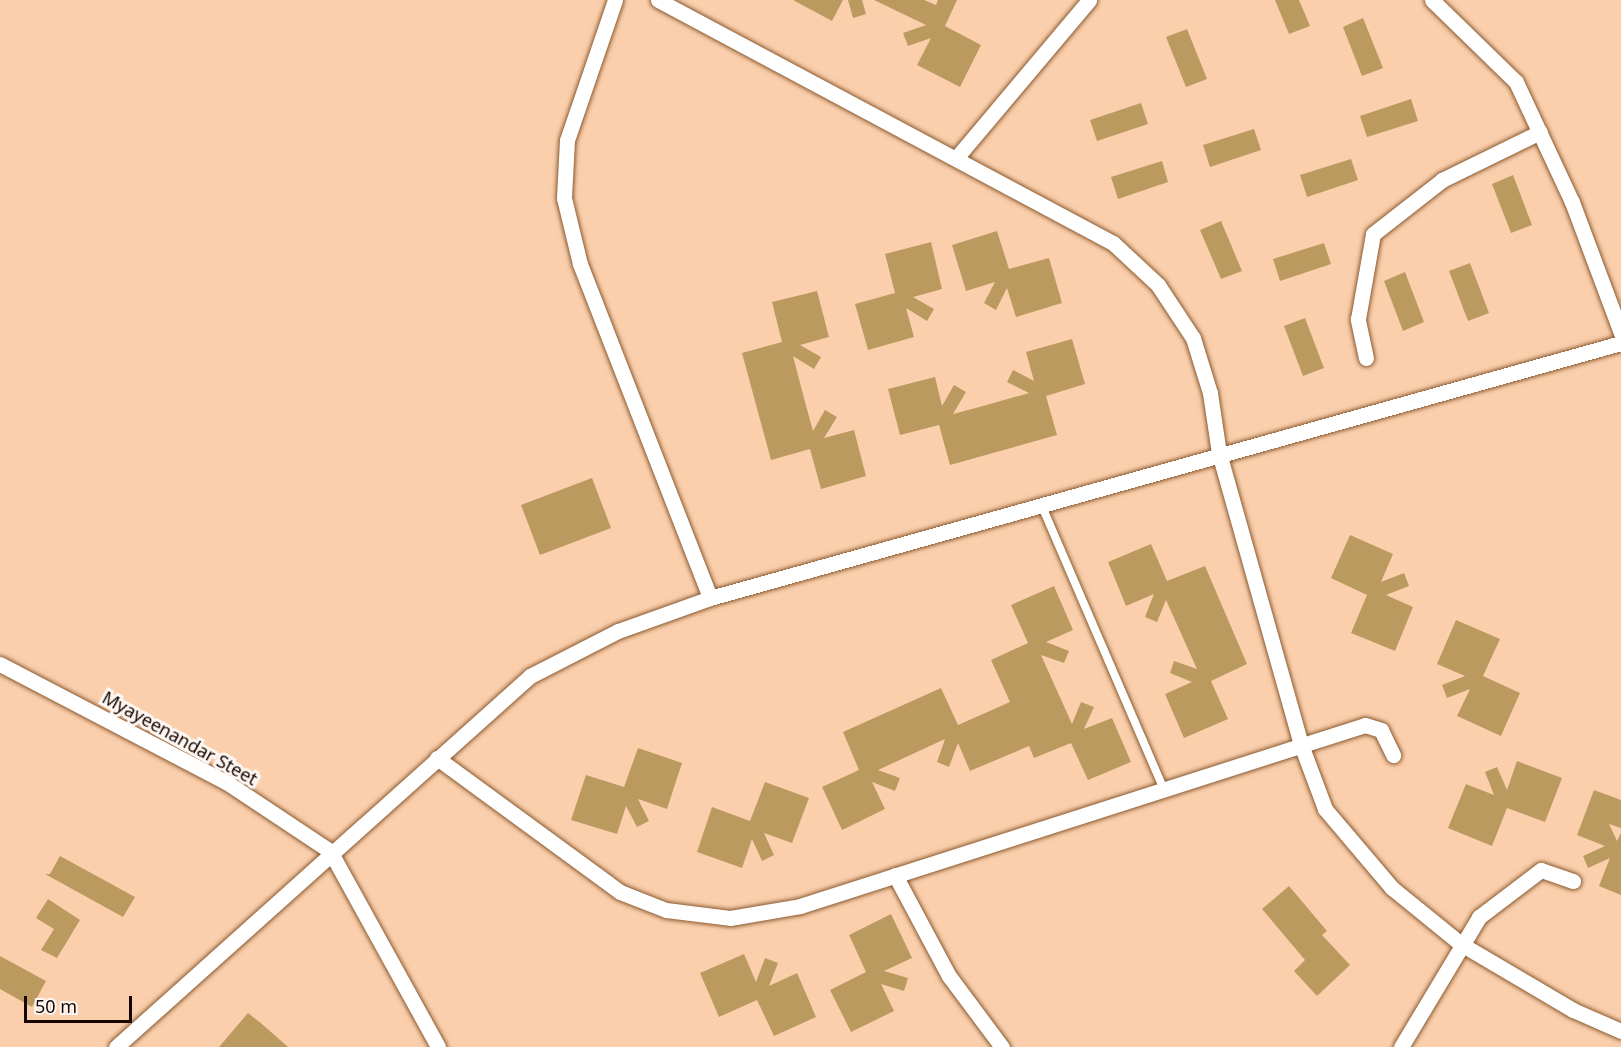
<!DOCTYPE html>
<style>
body{margin:0}
#map{position:relative;width:1621px;height:1047px;overflow:hidden;background:#fbcfac;font-family:"Noto Sans",sans-serif}
div>[style]{position:absolute}
.building>*{inset:0;background:#bb9a60}
.roads{filter:drop-shadow(0 0 2px #8a5a30) drop-shadow(0 0 2px #8a5a30)}
.lane>*{height:8px;margin:-4px;padding:0 4px;transform-origin:4px;border-radius:4px;background:#fff}
.street>*{height:15px;margin:-7.5px;padding:0 7.5px;transform-origin:7.5px;border-radius:7.5px;background:#fff}
span{translate:-50% -50%;white-space:nowrap;text-align:center;line-height:1.15;-webkit-text-stroke:6px #fef8f4;paint-order:stroke}
.street-label{font-size:18px;color:#180700}
.scale{position:absolute;left:24px;top:996px;width:108px;height:27px;box-sizing:border-box;border:3px solid #180700;border-top:0;padding-left:8px;font-size:18px;line-height:21px;white-space:nowrap;color:#180700;-webkit-text-stroke:4px #fef8f4;paint-order:stroke}
</style>
<div id="map">
<div class="building">
<i style="clip-path:polygon(793px 0,843px 0,832px 21px)"></i>
<i style="clip-path:polygon(848px 0,862px 0,866px 14px,853px 18px)"></i>
<i style="clip-path:polygon(874px 0,924px 0,936px 5px,938px 0,957px 0,945px 26px,981px 45px,960px 87px,917px 65px,931px 38px,908px 46px,903px 33px,926px 25px)"></i>
<i style="clip-path:polygon(1275px 0,1299px 0,1310px 26px,1289px 34px)"></i>
<i style="clip-path:polygon(1363px 18px,1383px 68px,1362px 76px,1343px 27px)"></i>
<i style="clip-path:polygon(1187px 29px,1207px 79px,1186px 87px,1166px 37px)"></i>
<i style="clip-path:polygon(1411px 99px,1418px 121px,1367px 137px,1360px 116px)"></i>
<i style="clip-path:polygon(1141px 103px,1148px 124px,1097px 141px,1090px 120px)"></i>
<i style="clip-path:polygon(1254px 129px,1261px 150px,1210px 167px,1203px 145px)"></i>
<i style="clip-path:polygon(1351px 159px,1358px 180px,1307px 197px,1300px 175px)"></i>
<i style="clip-path:polygon(1162px 161px,1168px 182px,1118px 199px,1111px 177px)"></i>
<i style="clip-path:polygon(1513px 175px,1532px 225px,1511px 233px,1492px 184px)"></i>
<i style="clip-path:polygon(1221px 221px,1242px 271px,1221px 279px,1200px 230px)"></i>
<i style="clip-path:polygon(997px 231px,1009px 269px,1049px 258px,1062px 303px,1016px 317px,1007px 288px,996px 310px,984px 303px,995px 282px,966px 291px,952px 245px)"></i>
<i style="clip-path:polygon(931px 242px,942px 289px,913px 297px,934px 309px,927px 321px,906px 308px,914px 337px,868px 350px,855px 304px,895px 293px,885px 254px)"></i>
<i style="clip-path:polygon(1324px 243px,1331px 264px,1280px 281px,1273px 259px)"></i>
<i style="clip-path:polygon(1470px 263px,1489px 313px,1468px 321px,1449px 271px)"></i>
<i style="clip-path:polygon(1405px 272px,1424px 322px,1403px 331px,1384px 281px)"></i>
<i style="clip-path:polygon(817px 291px,829px 337px,800px 345px,821px 357px,814px 369px,793px 356px,805px 402px,813px 431px,825px 410px,837px 417px,824px 438px,854px 430px,866px 476px,821px 489px,810px 449px,771px 460px,742px 353px,782px 342px,772px 302px)"></i>
<i style="clip-path:polygon(1305px 318px,1324px 368px,1303px 376px,1284px 326px)"></i>
<i style="clip-path:polygon(1072px 339px,1085px 384px,1046px 396px,1057px 435px,950px 465px,939px 425px,900px 435px,888px 389px,935px 377px,942px 406px,954px 385px,966px 392px,953px 414px,983px 406px,1029px 393px,1007px 382px,1013px 370px,1034px 381px,1026px 352px)"></i>
<i style="clip-path:polygon(592px 478px,611px 528px,540px 555px,521px 505px)"></i>
<i style="clip-path:polygon(1350px 535px,1393px 554px,1381px 582px,1404px 573px,1409px 586px,1386px 595px,1413px 607px,1395px 651px,1351px 633px,1367px 595px,1331px 578px)"></i>
<i style="clip-path:polygon(1151px 544px,1167px 581px,1205px 566px,1247px 664px,1211px 681px,1228px 719px,1184px 738px,1165px 694px,1192px 682px,1170px 673px,1174px 661px,1197px 669px,1166px 600px,1157px 622px,1145px 617px,1154px 594px,1126px 606px,1108px 562px)"></i>
<i style="clip-path:polygon(1054px 586px,1073px 630px,1046px 642px,1069px 651px,1064px 663px,1041px 655px,1072px 724px,1081px 702px,1094px 707px,1084px 729px,1112px 718px,1131px 762px,1088px 780px,1071px 743px,1034px 758px,1029px 746px,970px 771px,958px 743px,949px 767px,937px 762px,945px 739px,878px 770px,900px 778px,895px 791px,872px 782px,885px 809px,842px 830px,822px 787px,859px 770px,843px 732px,941px 688px,958px 725px,1010px 702px,991px 660px,1028px 643px,1011px 605px)"></i>
<i style="clip-path:polygon(1456px 620px,1500px 639px,1483px 676px,1520px 693px,1501px 736px,1457px 716px,1470px 689px,1447px 698px,1442px 685px,1465px 676px,1437px 664px)"></i>
<i style="clip-path:polygon(638px 748px,682px 763px,667px 809px,638px 799px,649px 821px,637px 827px,626px 806px,617px 834px,571px 820px,586px 775px,624px 787px)"></i>
<i style="clip-path:polygon(1517px 761px,1562px 778px,1545px 822px,1507px 808px,1492px 846px,1448px 828px,1466px 784px,1494px 795px,1485px 772px,1497px 767px,1507px 790px)"></i>
<i style="clip-path:polygon(765px 782px,809px 798px,792px 843px,764px 833px,774px 855px,762px 861px,752px 839px,742px 868px,697px 852px,712px 807px,750px 821px)"></i>
<i style="clip-path:polygon(1594px 790px,1621px 800px,1621px 828px,1609px 824px,1617px 841px,1621px 833px,1621px 895px,1599px 886px,1610px 858px,1588px 868px,1583px 856px,1605px 846px,1577px 835px)"></i>
<i style="clip-path:polygon(60px 856px,135px 897px,123px 917px,45px 874px,50px 874px)"></i>
<i style="clip-path:polygon(1289px 886px,1327px 931px,1322px 935px,1350px 965px,1317px 996px,1294px 971px,1305px 960px,1262px 909px)"></i>
<i style="clip-path:polygon(48px 899px,80px 920px,57px 958px,41px 950px,54px 929px,36px 918px)"></i>
<i style="clip-path:polygon(891px 914px,912px 958px,884px 971px,908px 978px,904px 991px,881px 984px,894px 1011px,851px 1032px,830px 990px,866px 972px,849px 935px)"></i>
<i style="clip-path:polygon(744px 954px,756px 982px,765px 958px,778px 963px,769px 986px,797px 973px,816px 1017px,774px 1036px,757px 1000px,719px 1017px,700px 973px)"></i>
<i style="clip-path:polygon(0 956px,46px 981px,32px 1007px,0 989px)"></i>
<i style="clip-path:polygon(248px 1013px,262px 1024px,288px 1047px,219px 1047px)"></i>
</div>
<div class="roads">
<div class="lane">
<i style="left:1041px;top:504px;width:308px;rotate:66.7deg"></i>
</div>
<div class="street">
<i style="left:615px;top:0;width:148px;rotate:108.9deg"></i>
<i style="left:567px;top:140px;width:58px;rotate:93deg"></i>
<i style="left:564px;top:198px;width:68px;rotate:76.4deg"></i>
<i style="left:580px;top:264px;width:358px;rotate:68.7deg"></i>
<i style="left:658px;top:0;width:516px;rotate:28.11deg"></i>
<i style="left:1113px;top:243px;width:62px;rotate:43deg"></i>
<i style="left:1158px;top:285px;width:64px;rotate:56.6deg"></i>
<i style="left:1193px;top:338px;width:58px;rotate:72.8deg"></i>
<i style="left:1210px;top:393px;width:61px;rotate:81.5deg"></i>
<i style="left:1219px;top:453px;width:300px;rotate:74.3deg"></i>
<i style="left:1300px;top:742px;width:72px;rotate:69.5deg"></i>
<i style="left:1325px;top:809px;width:104px;rotate:49.7deg"></i>
<i style="left:1392px;top:888px;width:89px;rotate:39.1deg"></i>
<i style="left:1461px;top:944px;width:130px;rotate:30.5deg"></i>
<i style="left:1573px;top:1010px;width:52px;rotate:23.6deg"></i>
<i style="left:1432px;top:0;width:117px;rotate:44.3deg"></i>
<i style="left:1516px;top:82px;width:132px;rotate:65deg"></i>
<i style="left:1572px;top:202px;width:140px;rotate:69.5deg"></i>
<i style="left:957px;top:157px;width:205px;rotate:-49.9deg"></i>
<i style="left:1366px;top:358px;width:40px;rotate:-102deg"></i>
<i style="left:1358px;top:319px;width:86px;rotate:-80deg"></i>
<i style="left:1373px;top:234px;width:88px;rotate:-38deg"></i>
<i style="left:1442px;top:180px;width:109px;rotate:-26.1deg"></i>
<i style="left:0;top:664px;width:255px;rotate:27.6deg"></i>
<i style="left:226px;top:782px;width:125px;rotate:33.6deg"></i>
<i style="left:330px;top:851px;width:224px;rotate:61.1deg"></i>
<i style="left:437px;top:758px;width:227px;rotate:36.2deg"></i>
<i style="left:620px;top:892px;width:49px;rotate:21.4deg"></i>
<i style="left:666px;top:910px;width:64px;rotate:7.1deg"></i>
<i style="left:730px;top:918px;width:71px;rotate:-9.7deg"></i>
<i style="left:800px;top:906px;width:593px;rotate:-17.76deg"></i>
<i style="left:1365px;top:725px;width:17px;rotate:17deg"></i>
<i style="left:1381px;top:730px;width:28px;rotate:64deg"></i>
<i style="left:895px;top:875px;width:115px;rotate:61.9deg"></i>
<i style="left:949px;top:976px;width:89px;rotate:53.3deg"></i>
<i style="left:116px;top:1047px;width:556px;rotate:-41.86deg"></i>
<i style="left:530px;top:676px;width:99px;rotate:-27.1deg"></i>
<i style="left:618px;top:631px;width:98px;rotate:-19.7deg"></i>
<i style="left:710px;top:598px;width:946px;rotate:-15.64deg"></i>
<i style="left:1401px;top:1047px;width:152px;rotate:-59deg"></i>
<i style="left:1479px;top:917px;width:78px;rotate:-37.2deg"></i>
<i style="left:1541px;top:870px;width:34px;rotate:19deg"></i>
</div>
</div>
<div class="street-label">
<span style="left:180px;top:738px;rotate:29deg">Myayeenandar Steet</span>
</div>
<div class="scale">50 m</div>
</div>
